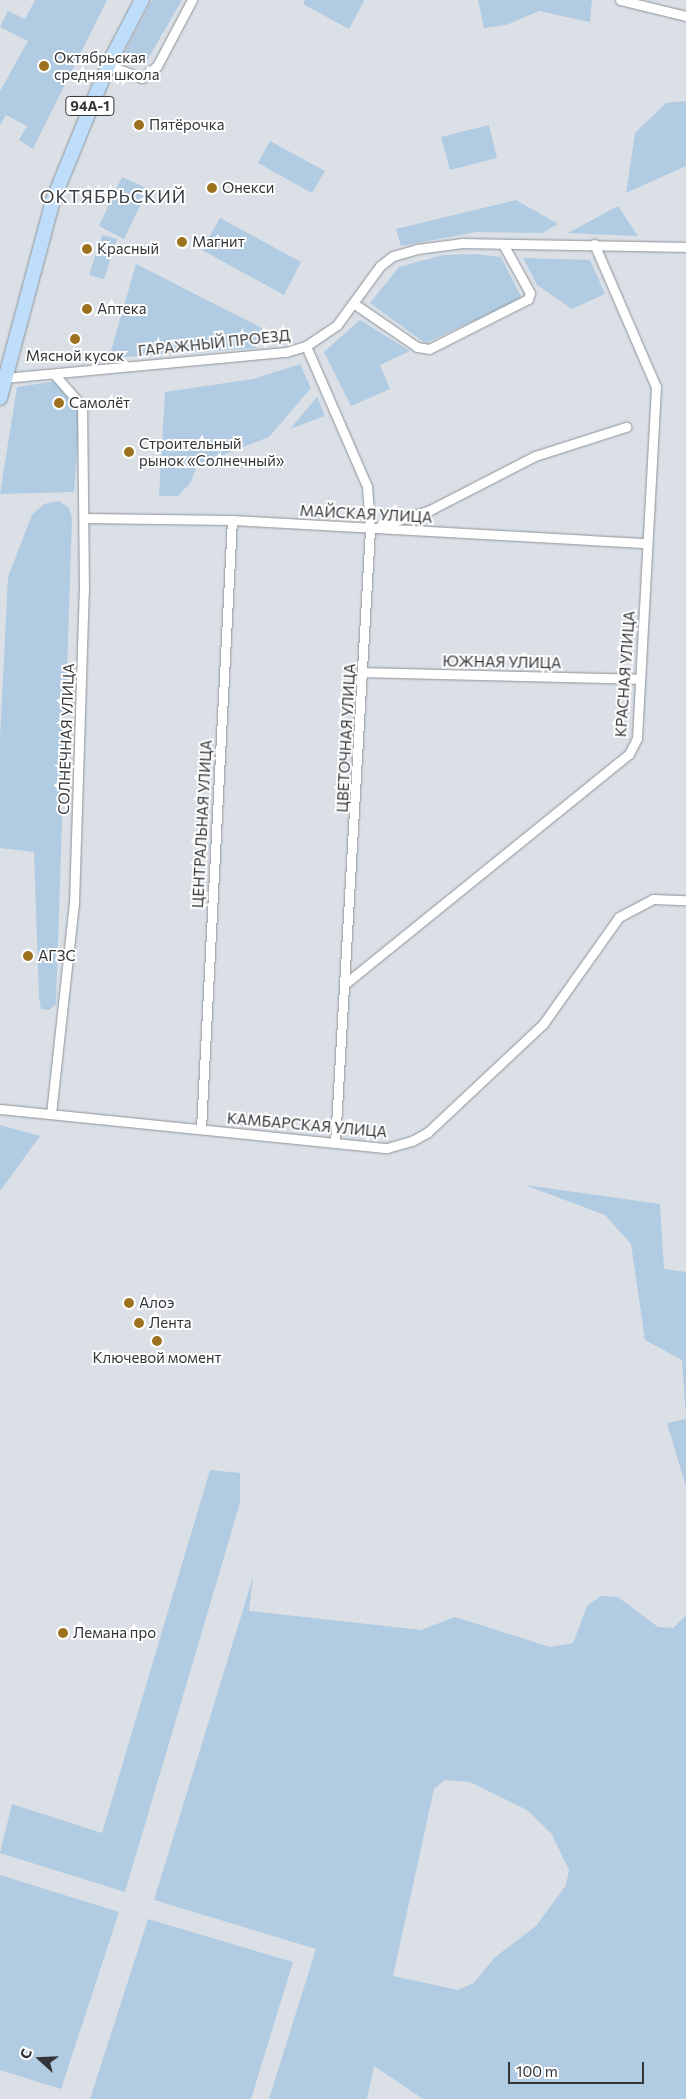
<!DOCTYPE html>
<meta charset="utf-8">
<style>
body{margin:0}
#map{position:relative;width:686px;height:2099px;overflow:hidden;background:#dae0e6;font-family:Commissioner,sans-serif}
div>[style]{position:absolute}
.green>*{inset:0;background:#b1cbe2}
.roads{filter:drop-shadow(0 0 1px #8d9398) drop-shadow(0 0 1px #8d9398)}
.minor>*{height:9px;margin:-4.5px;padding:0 4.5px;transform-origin:4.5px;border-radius:4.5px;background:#fff}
.primary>*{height:14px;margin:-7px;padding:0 7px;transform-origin:7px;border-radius:7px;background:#beddfa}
.dots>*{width:14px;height:14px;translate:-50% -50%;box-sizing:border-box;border:2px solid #fff;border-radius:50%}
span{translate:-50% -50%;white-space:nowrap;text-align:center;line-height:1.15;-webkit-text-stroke:4px #fff;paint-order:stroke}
.shield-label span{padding:1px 4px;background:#fff;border:1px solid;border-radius:4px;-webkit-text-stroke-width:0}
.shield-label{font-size:14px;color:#323437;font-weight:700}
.poi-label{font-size:15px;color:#323437}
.left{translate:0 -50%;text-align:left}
.street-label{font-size:15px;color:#323437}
.quarter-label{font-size:18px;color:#393e42;letter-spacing:1px}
.north{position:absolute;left:15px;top:2034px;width:50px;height:50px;-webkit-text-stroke:4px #fff;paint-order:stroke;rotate:290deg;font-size:14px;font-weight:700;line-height:20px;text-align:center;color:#323437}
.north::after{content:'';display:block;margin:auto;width:18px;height:22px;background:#323437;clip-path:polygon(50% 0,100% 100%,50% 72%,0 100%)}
.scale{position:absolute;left:508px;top:2062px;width:136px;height:22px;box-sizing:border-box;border:2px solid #323437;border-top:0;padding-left:6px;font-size:15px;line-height:18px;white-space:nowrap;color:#323437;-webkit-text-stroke:4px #fff;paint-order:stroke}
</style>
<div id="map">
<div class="green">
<i style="clip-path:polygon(35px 0,107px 0,33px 149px,19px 140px,27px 126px,6px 115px,0 125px,0 91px,28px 41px,0 27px,8px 11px,25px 19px)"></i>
<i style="clip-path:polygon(152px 0,182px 0,145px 64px,119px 63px)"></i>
<i style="clip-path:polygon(305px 0,363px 0,364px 1px,349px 29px,303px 4px)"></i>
<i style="clip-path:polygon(478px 0,592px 0,590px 22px,539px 11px,506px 25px,484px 28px)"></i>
<i style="clip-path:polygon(686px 101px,686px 166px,626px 193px,635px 133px,666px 103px)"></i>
<i style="clip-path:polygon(489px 125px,497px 158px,450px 170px,441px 137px)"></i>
<i style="clip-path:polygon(270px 141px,325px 171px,312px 193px,258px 163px)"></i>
<i style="clip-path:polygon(122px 177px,148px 189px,124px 239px,99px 226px)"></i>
<i style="clip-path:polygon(516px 200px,558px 224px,542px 233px,476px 232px,401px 246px,396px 229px)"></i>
<i style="clip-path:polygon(618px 206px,638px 236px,568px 233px)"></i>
<i style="clip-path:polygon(220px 218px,301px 262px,284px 295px,202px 250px)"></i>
<i style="clip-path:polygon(102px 235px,117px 239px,104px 279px,89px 275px)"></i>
<i style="clip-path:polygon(474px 254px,501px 257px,522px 299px,425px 343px,370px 303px,399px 267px,443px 255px)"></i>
<i style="clip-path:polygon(523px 258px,590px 260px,605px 294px,572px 309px,537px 285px)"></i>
<i style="clip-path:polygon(136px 264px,264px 329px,255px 348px,109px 358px)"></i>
<i style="clip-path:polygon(360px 320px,410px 351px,380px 365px,390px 389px,351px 406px,324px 352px)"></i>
<i style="clip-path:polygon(300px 364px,311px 388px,269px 437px,197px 465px,191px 482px,178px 496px,159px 496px,165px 392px,253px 379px)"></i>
<i style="clip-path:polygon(57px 381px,80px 413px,74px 492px,0 494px,17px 387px)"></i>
<i style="clip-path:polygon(317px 396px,325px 416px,290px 429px,317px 397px)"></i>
<i style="clip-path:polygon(59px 501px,69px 508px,72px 518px,56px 1004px,49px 1010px,41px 1009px,39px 998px,34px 852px,0 848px,0 738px,8px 577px,32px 515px,44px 504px)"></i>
<i style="clip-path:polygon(0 1125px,40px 1136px,0 1191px)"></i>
<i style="clip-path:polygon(525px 1185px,660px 1204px,664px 1269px,686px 1272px,686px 1487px,667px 1423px,686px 1419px,682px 1360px,645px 1340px,631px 1244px,605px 1215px)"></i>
<i style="clip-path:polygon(210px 1470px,240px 1473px,240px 1503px,125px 1892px,0 1853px,12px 1804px,102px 1833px)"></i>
<i style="clip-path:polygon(evenodd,253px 1577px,249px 1611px,421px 1630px,455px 1617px,550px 1647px,573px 1643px,587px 1606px,601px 1596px,618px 1597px,658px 1627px,673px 1628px,686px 1615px,686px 2099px,423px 2099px,374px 2066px,367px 2099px,269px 2099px,316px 1949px,154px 1900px,253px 1577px,445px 1780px,470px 1782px,527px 1810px,551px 1833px,569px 1870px,566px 1885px,536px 1926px,494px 1958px,474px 1983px,458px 1990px,393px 1976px,434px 1789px,445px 1780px)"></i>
<i style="clip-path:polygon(0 1875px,119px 1912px,61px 2089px,0 2070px)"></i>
<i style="clip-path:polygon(148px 1919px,293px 1962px,251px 2099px,90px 2099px)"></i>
</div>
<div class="roads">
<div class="minor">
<i style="left:620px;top:0;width:68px;rotate:13.6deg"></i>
<i style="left:108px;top:65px;width:36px;rotate:21deg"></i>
<i style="left:142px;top:78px;width:19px;rotate:-39deg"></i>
<i style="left:157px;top:66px;width:75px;rotate:-62.1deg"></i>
<i style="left:356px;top:305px;width:74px;rotate:34.5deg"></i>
<i style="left:417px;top:347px;width:12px;rotate:9deg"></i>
<i style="left:429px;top:349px;width:111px;rotate:-26.8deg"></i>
<i style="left:528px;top:299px;width:6px;rotate:-72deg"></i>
<i style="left:530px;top:293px;width:56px;rotate:-118.9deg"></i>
<i style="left:306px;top:346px;width:153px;rotate:66.5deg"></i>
<i style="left:367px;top:486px;width:43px;rotate:86deg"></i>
<i style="left:370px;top:529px;width:615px;rotate:93.26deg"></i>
<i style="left:4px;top:378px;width:283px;rotate:-5.3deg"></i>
<i style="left:286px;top:352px;width:21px;rotate:-17deg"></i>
<i style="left:306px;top:346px;width:37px;rotate:-34deg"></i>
<i style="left:337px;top:325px;width:73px;rotate:-53.9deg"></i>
<i style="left:380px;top:266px;width:16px;rotate:-38deg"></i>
<i style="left:393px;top:256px;width:25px;rotate:-16deg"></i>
<i style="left:417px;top:249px;width:46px;rotate:-7.4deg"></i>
<i style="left:463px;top:243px;width:223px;rotate:1deg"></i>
<i style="left:84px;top:518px;width:148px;rotate:0.8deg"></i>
<i style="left:232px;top:520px;width:415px;rotate:3.2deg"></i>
<i style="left:380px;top:526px;width:52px;rotate:-17.7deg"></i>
<i style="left:430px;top:510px;width:118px;rotate:-27.2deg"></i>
<i style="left:535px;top:456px;width:96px;rotate:-17.7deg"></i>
<i style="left:363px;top:672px;width:277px;rotate:1.4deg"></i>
<i style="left:346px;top:983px;width:364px;rotate:-39deg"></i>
<i style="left:629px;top:754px;width:18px;rotate:-63deg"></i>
<i style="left:637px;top:738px;width:352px;rotate:-86.9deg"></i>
<i style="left:656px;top:387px;width:156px;rotate:-113.4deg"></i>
<i style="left:0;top:1109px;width:389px;rotate:5.8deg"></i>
<i style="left:387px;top:1148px;width:26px;rotate:-16deg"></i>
<i style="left:412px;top:1141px;width:18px;rotate:-29deg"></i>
<i style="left:428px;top:1132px;width:158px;rotate:-43.2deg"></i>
<i style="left:543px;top:1024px;width:131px;rotate:-54.6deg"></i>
<i style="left:619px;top:917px;width:38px;rotate:-28deg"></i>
<i style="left:653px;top:899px;width:33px;rotate:2deg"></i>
<i style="left:51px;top:1114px;width:212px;rotate:-83.8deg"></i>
<i style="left:74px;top:903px;width:312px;rotate:-88.2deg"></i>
<i style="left:84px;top:591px;width:185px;rotate:-90.6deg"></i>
<i style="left:82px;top:406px;width:43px;rotate:-131.2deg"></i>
<i style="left:201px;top:1129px;width:610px;rotate:-87.09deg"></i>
</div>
<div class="primary">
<i style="left:0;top:398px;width:205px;rotate:-75deg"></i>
<i style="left:53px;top:200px;width:146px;rotate:-67.8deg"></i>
<i style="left:108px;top:65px;width:73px;rotate:-62.4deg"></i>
</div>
</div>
<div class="dots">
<i style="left:44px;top:66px;background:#9c7120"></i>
<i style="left:139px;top:125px;background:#9c7120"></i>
<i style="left:212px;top:188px;background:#9c7120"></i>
<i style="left:182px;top:242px;background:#9c7120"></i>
<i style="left:87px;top:249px;background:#9c7120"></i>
<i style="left:87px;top:309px;background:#9c7120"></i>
<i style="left:75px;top:339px;background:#9c7120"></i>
<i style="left:59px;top:403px;background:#9c7120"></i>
<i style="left:129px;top:452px;background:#9c7120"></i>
<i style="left:28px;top:956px;background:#9c7120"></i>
<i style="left:129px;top:1303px;background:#9c7120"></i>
<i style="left:139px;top:1323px;background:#9c7120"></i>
<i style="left:157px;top:1341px;background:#9c7120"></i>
<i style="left:63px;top:1633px;background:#9c7120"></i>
</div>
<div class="shield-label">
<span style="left:90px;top:106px">94А-1</span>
</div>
<div class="poi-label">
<span class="left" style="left:54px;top:66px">Октябрьская<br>средняя школа</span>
<span class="left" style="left:149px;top:125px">Пятёрочка</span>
<span class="left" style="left:222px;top:188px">Онекси</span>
<span class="left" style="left:192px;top:242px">Магнит</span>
<span class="left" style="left:97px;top:249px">Красный</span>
<span class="left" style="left:97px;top:309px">Аптека</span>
<span style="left:75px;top:356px">Мясной кусок</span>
<span class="left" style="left:69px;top:403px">Самолёт</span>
<span class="left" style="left:139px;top:452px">Строительный<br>рынок «Солнечный»</span>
<span class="left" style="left:38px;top:956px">АГЗС</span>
<span class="left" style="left:139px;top:1303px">Алоэ</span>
<span class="left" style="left:149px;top:1323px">Лента</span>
<span style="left:157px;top:1358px">Ключевой момент</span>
<span class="left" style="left:73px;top:1633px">Лемана про</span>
</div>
<div class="street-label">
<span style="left:214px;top:343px;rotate:-6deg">ГАРАЖНЫЙ ПРОЕЗД</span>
<span style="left:366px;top:514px;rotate:3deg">МАЙСКАЯ УЛИЦА</span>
<span style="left:502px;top:662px;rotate:1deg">ЮЖНАЯ УЛИЦА</span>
<span style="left:625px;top:674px;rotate:-86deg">КРАСНАЯ УЛИЦА</span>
<span style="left:346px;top:738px;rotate:-87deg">ЦВЕТОЧНАЯ УЛИЦА</span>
<span style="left:66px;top:739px;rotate:-88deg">СОЛНЕЧНАЯ УЛИЦА</span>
<span style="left:202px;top:824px;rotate:-87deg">ЦЕНТРАЛЬНАЯ УЛИЦА</span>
<span style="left:307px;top:1125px;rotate:5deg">КАМБАРСКАЯ УЛИЦА</span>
</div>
<div class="quarter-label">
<span style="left:113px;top:196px">ОКТЯБРЬСКИЙ</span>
</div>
<div class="north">С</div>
<div class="scale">100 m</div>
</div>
